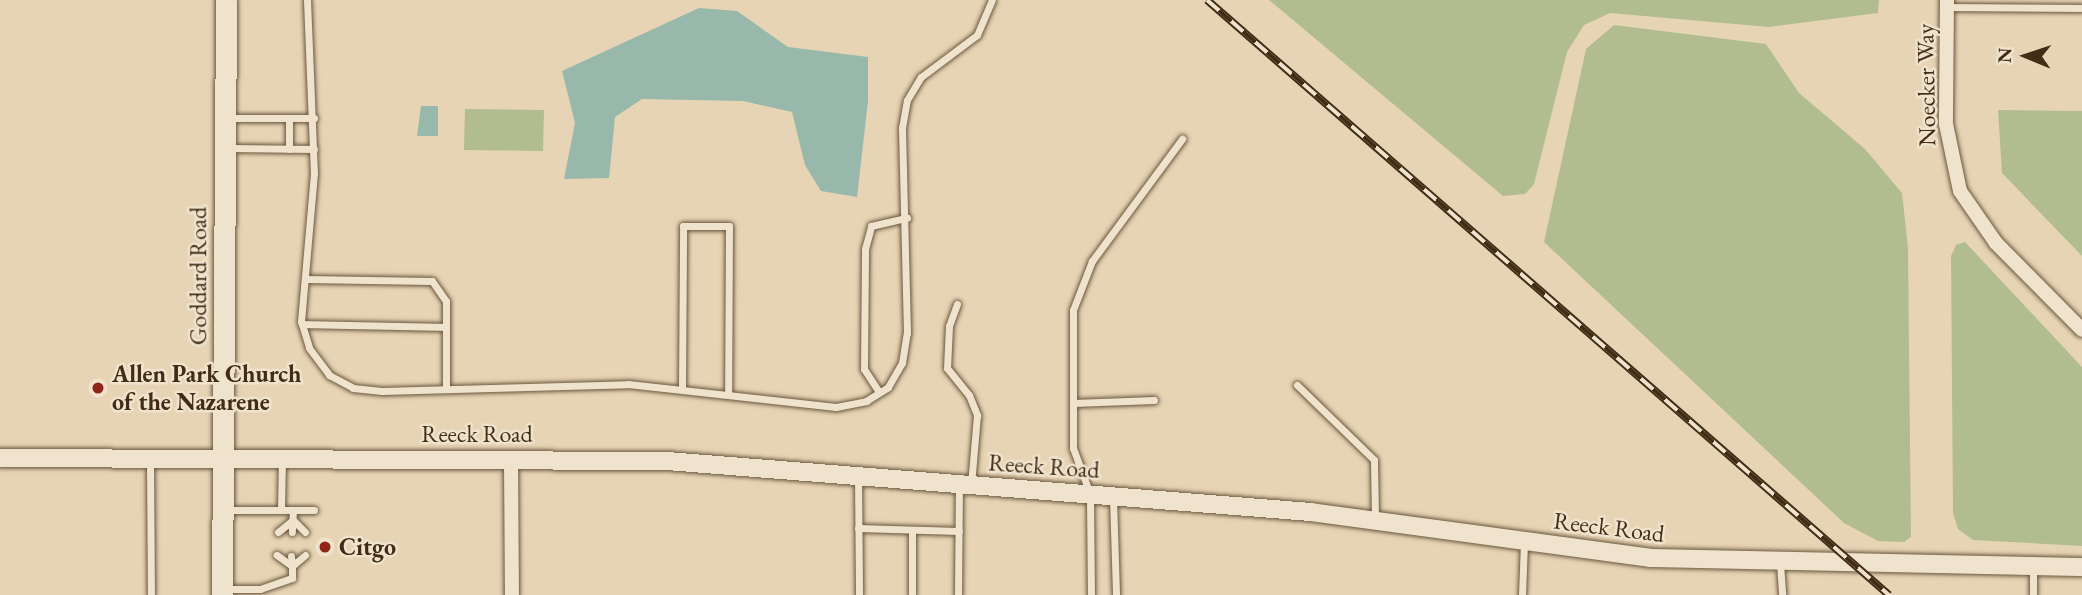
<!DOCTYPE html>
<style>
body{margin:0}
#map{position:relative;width:2082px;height:595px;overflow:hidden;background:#e7d4b4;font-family:"EB Garamond",serif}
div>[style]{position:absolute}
.green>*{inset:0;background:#b2bd8f}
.water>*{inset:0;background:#97b8aa}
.roads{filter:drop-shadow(0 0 2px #6a573d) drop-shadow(0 0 2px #6a573d)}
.service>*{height:7px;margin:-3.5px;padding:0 3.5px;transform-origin:3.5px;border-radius:3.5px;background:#efe3ce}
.minor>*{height:14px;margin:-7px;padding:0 7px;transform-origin:7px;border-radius:7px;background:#efe3ce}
.tertiary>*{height:18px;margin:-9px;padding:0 9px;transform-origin:9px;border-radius:9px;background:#efe3ce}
.secondary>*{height:21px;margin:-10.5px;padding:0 10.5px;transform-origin:10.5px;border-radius:10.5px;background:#efe3ce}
.rail>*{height:8px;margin-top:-4px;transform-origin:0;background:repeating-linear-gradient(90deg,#efe3ce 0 16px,#412d15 0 32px);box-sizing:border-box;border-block:2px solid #412d15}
.dots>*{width:19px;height:19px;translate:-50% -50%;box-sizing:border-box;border:4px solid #efe3ce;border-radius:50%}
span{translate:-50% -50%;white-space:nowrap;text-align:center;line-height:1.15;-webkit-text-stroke:5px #efe3ce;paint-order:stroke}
.street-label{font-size:24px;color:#412d15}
.poi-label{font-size:24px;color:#412d15;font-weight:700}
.left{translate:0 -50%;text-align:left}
.north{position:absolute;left:1991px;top:21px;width:70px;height:70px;-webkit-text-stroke:5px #efe3ce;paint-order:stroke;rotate:272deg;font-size:19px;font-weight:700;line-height:28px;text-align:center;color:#412d15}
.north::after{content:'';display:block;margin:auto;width:24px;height:32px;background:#412d15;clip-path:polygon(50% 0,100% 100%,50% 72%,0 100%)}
</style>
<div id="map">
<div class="green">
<i style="clip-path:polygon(1269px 0,1879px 0,1878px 13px,1769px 27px,1610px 13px,1584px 25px,1567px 52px,1534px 184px,1525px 194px,1503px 196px)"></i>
<i style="clip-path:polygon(1614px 25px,1766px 44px,1799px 93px,1865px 149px,1902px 193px,1908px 248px,1911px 537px,1904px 542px,1878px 541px,1844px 523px,1544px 242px,1586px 49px)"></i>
<i style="clip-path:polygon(465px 109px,544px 110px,543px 151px,464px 150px)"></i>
<i style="clip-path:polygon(1998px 110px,2082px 111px,2082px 256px,2002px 173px)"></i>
<i style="clip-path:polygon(1965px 242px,2082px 367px,2082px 546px,1973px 540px,1958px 529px,1953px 513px,1951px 256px,1956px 245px)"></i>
</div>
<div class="water">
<i style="clip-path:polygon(699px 8px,737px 11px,788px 47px,868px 57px,868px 101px,857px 197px,821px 191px,805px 165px,792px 112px,743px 101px,642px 99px,615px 117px,609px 178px,564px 179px,575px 123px,562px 71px)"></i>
<i style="clip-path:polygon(421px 106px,438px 106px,438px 136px,417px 136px)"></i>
</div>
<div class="roads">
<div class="service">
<i style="left:307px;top:0;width:173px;rotate:87.7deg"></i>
<i style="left:314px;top:173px;width:149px;rotate:95deg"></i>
<i style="left:301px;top:321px;width:28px;rotate:73deg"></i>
<i style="left:309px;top:348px;width:34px;rotate:53deg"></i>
<i style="left:329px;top:375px;width:27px;rotate:28deg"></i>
<i style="left:353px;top:388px;width:29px;rotate:6deg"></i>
<i style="left:382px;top:391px;width:246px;rotate:-1.6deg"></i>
<i style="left:628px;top:384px;width:209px;rotate:6.3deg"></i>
<i style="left:836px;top:407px;width:31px;rotate:-11deg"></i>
<i style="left:866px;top:401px;width:26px;rotate:-32deg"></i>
<i style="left:888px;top:387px;width:28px;rotate:-60deg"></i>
<i style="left:902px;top:363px;width:30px;rotate:-81deg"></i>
<i style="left:907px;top:333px;width:205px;rotate:-91.4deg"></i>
<i style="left:902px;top:128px;width:28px;rotate:-80deg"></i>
<i style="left:907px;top:100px;width:27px;rotate:-59deg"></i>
<i style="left:921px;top:77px;width:70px;rotate:-36.9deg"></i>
<i style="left:977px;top:35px;width:38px;rotate:-67deg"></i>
<i style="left:1948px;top:7px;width:134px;rotate:0.4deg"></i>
<i style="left:228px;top:118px;width:86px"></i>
<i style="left:229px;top:148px;width:85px;rotate:0.7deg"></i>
<i style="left:289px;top:149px;width:31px;rotate:-90deg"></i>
<i style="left:305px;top:279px;width:127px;rotate:0.9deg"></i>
<i style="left:432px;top:281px;width:24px;rotate:55deg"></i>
<i style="left:446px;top:301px;width:86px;rotate:90deg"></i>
<i style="left:957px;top:304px;width:23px;rotate:110deg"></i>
<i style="left:949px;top:326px;width:42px;rotate:92.7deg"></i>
<i style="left:947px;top:368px;width:35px;rotate:51deg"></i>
<i style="left:969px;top:395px;width:22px;rotate:68deg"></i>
<i style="left:977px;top:415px;width:70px;rotate:94.9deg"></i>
<i style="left:302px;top:324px;width:144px;rotate:1.2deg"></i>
<i style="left:1297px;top:385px;width:107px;rotate:44.2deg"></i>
<i style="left:1374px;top:460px;width:59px;rotate:89deg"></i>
<i style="left:682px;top:387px;width:161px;rotate:-89.6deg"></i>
<i style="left:683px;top:226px;width:46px"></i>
<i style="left:729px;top:226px;width:167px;rotate:90.3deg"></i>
<i style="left:879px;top:392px;width:27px;rotate:-123deg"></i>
<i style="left:864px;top:369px;width:120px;rotate:-89.5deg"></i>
<i style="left:865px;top:249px;width:24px;rotate:-75deg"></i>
<i style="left:871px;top:226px;width:37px;rotate:-13deg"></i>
<i style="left:1073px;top:403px;width:81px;rotate:-2.1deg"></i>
<i style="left:150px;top:459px;width:136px;rotate:89.6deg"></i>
<i style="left:858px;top:475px;width:120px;rotate:89.5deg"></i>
<i style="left:1113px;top:498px;width:97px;rotate:88.2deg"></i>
<i style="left:223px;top:510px;width:70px"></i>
<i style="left:293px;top:510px;width:22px;rotate:93deg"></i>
<i style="left:281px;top:510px;width:51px;rotate:-88.9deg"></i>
<i style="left:293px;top:510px;width:21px"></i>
<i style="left:858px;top:528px;width:101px;rotate:1.7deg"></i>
<i style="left:278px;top:532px;width:19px;rotate:-39deg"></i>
<i style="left:293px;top:520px;width:17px;rotate:45deg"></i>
<i style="left:291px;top:556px;width:10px;rotate:84deg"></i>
<i style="left:292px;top:566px;width:17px;rotate:-40deg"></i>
<i style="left:1780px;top:563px;width:32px;rotate:86deg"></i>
<i style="left:223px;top:589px;width:37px"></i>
<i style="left:260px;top:589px;width:34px;rotate:-19deg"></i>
<i style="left:292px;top:578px;width:12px;rotate:-90deg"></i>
<i style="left:292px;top:566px;width:19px;rotate:-144deg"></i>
<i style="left:912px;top:595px;width:65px;rotate:-90deg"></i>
<i style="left:958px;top:595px;width:110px;rotate:-89.5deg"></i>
<i style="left:1091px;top:595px;width:101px;rotate:-90.6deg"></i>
<i style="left:1090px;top:494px;width:49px;rotate:-110.3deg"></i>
<i style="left:1073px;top:448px;width:138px;rotate:-90deg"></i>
<i style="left:1073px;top:310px;width:53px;rotate:-68.8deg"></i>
<i style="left:1092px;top:261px;width:152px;rotate:-53.6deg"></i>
<i style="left:1522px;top:595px;width:53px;rotate:-87.8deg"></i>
<i style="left:2033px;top:595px;width:28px;rotate:-90deg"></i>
</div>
<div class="minor">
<i style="left:1947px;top:0;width:124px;rotate:90.5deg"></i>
<i style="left:1946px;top:124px;width:68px;rotate:78.2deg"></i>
<i style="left:1960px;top:191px;width:63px;rotate:55.3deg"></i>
<i style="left:1996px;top:243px;width:122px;rotate:45.3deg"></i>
<i style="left:511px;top:459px;width:136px;rotate:89.6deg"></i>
</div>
<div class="tertiary">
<i style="left:0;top:458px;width:667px;rotate:0.26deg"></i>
<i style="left:667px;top:461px;width:646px;rotate:4.53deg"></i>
<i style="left:1311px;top:512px;width:342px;rotate:7.7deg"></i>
<i style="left:1650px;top:558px;width:432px;rotate:1.2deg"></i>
</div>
<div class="secondary">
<i style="left:222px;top:595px;width:595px;rotate:-89.61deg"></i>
</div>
</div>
<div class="rail">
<i style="left:1207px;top:0;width:905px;rotate:41.1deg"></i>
</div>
<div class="dots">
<i style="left:98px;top:388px;background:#8f2418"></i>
<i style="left:325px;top:547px;background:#8f2418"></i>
</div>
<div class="street-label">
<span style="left:1926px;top:85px;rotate:-91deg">Noecker Way</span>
<span style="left:198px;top:276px;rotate:-90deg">Goddard Road</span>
<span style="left:477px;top:434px">Reeck Road</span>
<span style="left:1044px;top:466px;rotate:4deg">Reeck Road</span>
<span style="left:1609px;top:527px;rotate:7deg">Reeck Road</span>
</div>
<div class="poi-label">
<span class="left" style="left:112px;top:388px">Allen Park Church<br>of the Nazarene</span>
<span class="left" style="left:339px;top:547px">Citgo</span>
</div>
<div class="north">N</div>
</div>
